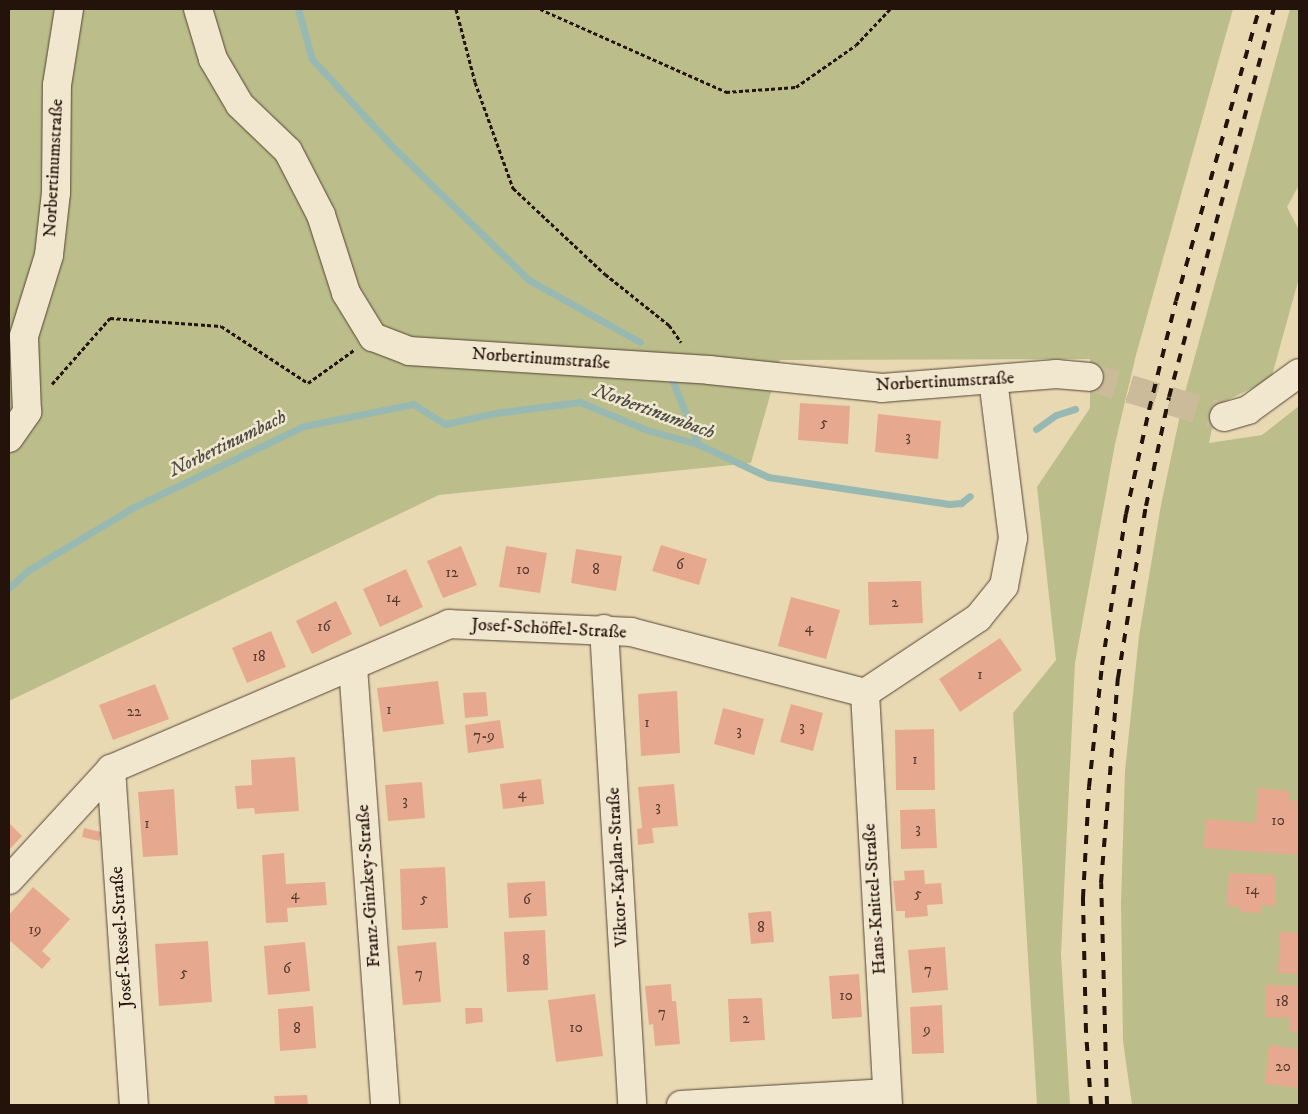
<!DOCTYPE html>
<meta charset="utf-8">
<style>
body{margin:0}
#map{position:relative;width:1308px;height:1114px;overflow:hidden;background:#e9d9b3;font-family:"IM FELL DW Pica",serif}
div>[style]{position:absolute}
.green>*{inset:0;background:#bbbe8a}
.stream>*{height:7px;margin:-3.5px;padding:0 3.5px;transform-origin:3.5px;border-radius:3.5px;background:#98b9b2}
.building>*{inset:0;background:#e6a98f}
.minor-tunnel>*{height:28px;margin-top:-14px;transform-origin:0;background:repeating-linear-gradient(90deg,#cbbb9a 0 28px,transparent 0 42px)}
.path>*{height:3px;margin-top:-1.5px;transform-origin:0;background:repeating-linear-gradient(90deg,#23130b 0 4px,transparent 0 6.5px)}
.roads{filter:drop-shadow(0 0 1px #544435) drop-shadow(0 0 1px #544435)}
.minor>*{height:28px;margin:-14px;padding:0 14px;transform-origin:14px;border-radius:14px;background:#f1e6ce}
.rail>*{height:4px;margin-top:-2px;transform-origin:0;background:repeating-linear-gradient(90deg,#23130b 0 9px,transparent 0 18px)}
span{translate:-50% -50%;white-space:nowrap;text-align:center;line-height:1.15;-webkit-text-stroke:5px #f1e6ce;paint-order:stroke}
.number-label{font-size:15px;color:#54382c}
.number-label span{-webkit-text-stroke-width:0}
.street-label{font-size:18px;color:#23130b}
.water-label{font-size:19px;color:#4c4d45;font-style:italic}
.frame{position:absolute;inset:0;border:10px solid #23130b;pointer-events:none}
</style>
<div id="map">
<div class="green">
<i style="clip-path:polygon(9px 9px,1233px 9px,1136px 355px,1115px 444px,1075px 663px,1061px 954px,1070px 1105px,1037px 1105px,1013px 713px,1056px 660px,1037px 487px,1090px 408px,1090px 359px,780px 360px,751px 463px,439px 495px,9px 701px)"></i>
<i style="clip-path:polygon(1290px 9px,1299px 9px,1299px 185px,1287px 207px,1299px 230px,1299px 278px,1271px 379px,1217px 405px,1209px 443px,1262px 435px,1299px 406px,1299px 1105px,1132px 1105px,1123px 1041px,1121px 904px,1125px 771px,1139px 636px,1161px 505px,1184px 396px)"></i>
</div>
<div class="stream">
<i style="left:298px;top:9px;width:52px;rotate:74.4deg"></i>
<i style="left:312px;top:59px;width:120px;rotate:47.4deg"></i>
<i style="left:393px;top:147px;width:190px;rotate:44.4deg"></i>
<i style="left:529px;top:280px;width:127px;rotate:29.2deg"></i>
<i style="left:673px;top:382px;width:67px;rotate:68deg"></i>
<i style="left:1036px;top:429px;width:24px;rotate:-35deg"></i>
<i style="left:1056px;top:415px;width:20px;rotate:-18deg"></i>
<i style="left:9px;top:588px;width:25px;rotate:-43deg"></i>
<i style="left:27px;top:571px;width:125px;rotate:-30.9deg"></i>
<i style="left:134px;top:507px;width:188px;rotate:-25.5deg"></i>
<i style="left:304px;top:426px;width:111px;rotate:-11.4deg"></i>
<i style="left:413px;top:404px;width:38px;rotate:32deg"></i>
<i style="left:445px;top:424px;width:51px;rotate:-12.4deg"></i>
<i style="left:495px;top:413px;width:86px;rotate:-7.4deg"></i>
<i style="left:580px;top:402px;width:73px;rotate:22.7deg"></i>
<i style="left:647px;top:430px;width:53px;rotate:15.4deg"></i>
<i style="left:698px;top:444px;width:77px;rotate:25.2deg"></i>
<i style="left:768px;top:477px;width:183px;rotate:8.5deg"></i>
<i style="left:949px;top:504px;width:12px;rotate:-5deg"></i>
<i style="left:961px;top:503px;width:11px;rotate:-38deg"></i>
</div>
<div class="building">
<i style="clip-path:polygon(800px 403px,850px 406px,848px 444px,798px 440px)"></i>
<i style="clip-path:polygon(878px 414px,941px 421px,938px 459px,875px 452px)"></i>
<i style="clip-path:polygon(661px 545px,707px 559px,699px 585px,652px 571px)"></i>
<i style="clip-path:polygon(461px 546px,477px 585px,443px 598px,427px 561px)"></i>
<i style="clip-path:polygon(506px 546px,547px 553px,540px 593px,499px 587px)"></i>
<i style="clip-path:polygon(576px 549px,622px 556px,616px 591px,571px 583px)"></i>
<i style="clip-path:polygon(406px 569px,423px 607px,380px 627px,363px 589px)"></i>
<i style="clip-path:polygon(921px 581px,923px 623px,869px 625px,868px 582px)"></i>
<i style="clip-path:polygon(791px 597px,840px 610px,826px 659px,778px 646px)"></i>
<i style="clip-path:polygon(336px 601px,352px 634px,312px 654px,296px 621px)"></i>
<i style="clip-path:polygon(271px 631px,286px 667px,247px 683px,232px 648px)"></i>
<i style="clip-path:polygon(1000px 638px,1022px 670px,960px 712px,939px 679px)"></i>
<i style="clip-path:polygon(438px 681px,444px 724px,383px 732px,377px 688px)"></i>
<i style="clip-path:polygon(155px 684px,169px 719px,113px 740px,99px 705px)"></i>
<i style="clip-path:polygon(677px 691px,680px 753px,641px 756px,638px 694px)"></i>
<i style="clip-path:polygon(486px 692px,488px 716px,465px 718px,463px 693px)"></i>
<i style="clip-path:polygon(791px 704px,823px 713px,813px 751px,780px 742px)"></i>
<i style="clip-path:polygon(723px 708px,764px 719px,754px 755px,714px 744px)"></i>
<i style="clip-path:polygon(500px 720px,504px 748px,468px 753px,465px 725px)"></i>
<i style="clip-path:polygon(934px 729px,935px 790px,896px 790px,895px 730px)"></i>
<i style="clip-path:polygon(295px 757px,299px 811px,255px 814px,254px 808px,237px 809px,235px 786px,252px 785px,251px 760px)"></i>
<i style="clip-path:polygon(541px 779px,544px 804px,503px 809px,500px 784px)"></i>
<i style="clip-path:polygon(422px 782px,425px 818px,388px 821px,385px 785px)"></i>
<i style="clip-path:polygon(674px 784px,678px 826px,652px 828px,654px 843px,638px 845px,637px 829px,642px 828px,638px 787px)"></i>
<i style="clip-path:polygon(1258px 788px,1290px 791px,1289px 800px,1299px 801px,1299px 855px,1204px 848px,1206px 819px,1256px 823px)"></i>
<i style="clip-path:polygon(174px 789px,178px 855px,143px 857px,138px 792px)"></i>
<i style="clip-path:polygon(935px 809px,937px 848px,901px 849px,900px 810px)"></i>
<i style="clip-path:polygon(9px 823px,22px 836px,9px 850px)"></i>
<i style="clip-path:polygon(84px 828px,101px 832px,99px 841px,82px 837px)"></i>
<i style="clip-path:polygon(284px 853px,286px 884px,325px 882px,327px 905px,287px 908px,288px 922px,266px 923px,262px 855px)"></i>
<i style="clip-path:polygon(445px 867px,448px 928px,402px 930px,400px 869px)"></i>
<i style="clip-path:polygon(924px 870px,925px 884px,941px 883px,943px 904px,927px 905px,928px 916px,905px 918px,905px 911px,896px 911px,893px 881px,905px 880px,904px 871px)"></i>
<i style="clip-path:polygon(1229px 873px,1276px 875px,1275px 906px,1262px 905px,1262px 913px,1240px 912px,1240px 907px,1227px 906px)"></i>
<i style="clip-path:polygon(545px 881px,547px 916px,509px 918px,507px 883px)"></i>
<i style="clip-path:polygon(33px 887px,70px 919px,42px 951px,51px 959px,42px 969px,9px 940px,9px 915px)"></i>
<i style="clip-path:polygon(771px 911px,774px 942px,751px 944px,748px 913px)"></i>
<i style="clip-path:polygon(545px 930px,548px 990px,507px 992px,504px 932px)"></i>
<i style="clip-path:polygon(1280px 932px,1299px 933px,1299px 974px,1278px 973px)"></i>
<i style="clip-path:polygon(208px 941px,212px 1002px,159px 1006px,155px 944px)"></i>
<i style="clip-path:polygon(305px 942px,310px 991px,268px 995px,264px 946px)"></i>
<i style="clip-path:polygon(436px 942px,441px 1002px,403px 1005px,397px 946px)"></i>
<i style="clip-path:polygon(945px 947px,948px 990px,912px 993px,908px 950px)"></i>
<i style="clip-path:polygon(859px 974px,862px 1017px,832px 1019px,829px 976px)"></i>
<i style="clip-path:polygon(671px 984px,672px 1001px,676px 1001px,680px 1044px,655px 1046px,653px 1024px,649px 1025px,645px 986px)"></i>
<i style="clip-path:polygon(1266px 985px,1299px 986px,1299px 1032px,1290px 1031px,1290px 1018px,1265px 1017px)"></i>
<i style="clip-path:polygon(595px 994px,603px 1056px,556px 1062px,548px 1000px)"></i>
<i style="clip-path:polygon(762px 998px,765px 1040px,730px 1042px,728px 999px)"></i>
<i style="clip-path:polygon(942px 1005px,944px 1053px,912px 1054px,910px 1007px)"></i>
<i style="clip-path:polygon(313px 1006px,316px 1048px,280px 1051px,278px 1009px)"></i>
<i style="clip-path:polygon(465px 1008px,482px 1008px,483px 1022px,466px 1024px)"></i>
<i style="clip-path:polygon(1269px 1045px,1299px 1049px,1299px 1088px,1265px 1084px)"></i>
<i style="clip-path:polygon(307px 1095px,308px 1105px,275px 1105px,274px 1096px)"></i>
</div>
<div class="minor-tunnel">
<i style="left:1089px;top:377px;width:141px;rotate:16.5deg"></i>
</div>
<div class="path">
<i style="left:456px;top:9px;width:75px;rotate:75.4deg"></i>
<i style="left:475px;top:82px;width:113px;rotate:70.3deg"></i>
<i style="left:513px;top:188px;width:126px;rotate:43.1deg"></i>
<i style="left:605px;top:274px;width:82px;rotate:38.6deg"></i>
<i style="left:669px;top:325px;width:21px;rotate:55deg"></i>
<i style="left:540px;top:9px;width:204px;rotate:24deg"></i>
<i style="left:726px;top:92px;width:70px;rotate:-4.1deg"></i>
<i style="left:796px;top:87px;width:73px;rotate:-35deg"></i>
<i style="left:856px;top:45px;width:50px;rotate:-46.6deg"></i>
<i style="left:52px;top:384px;width:88px;rotate:-48.7deg"></i>
<i style="left:110px;top:318px;width:111px;rotate:4.1deg"></i>
<i style="left:221px;top:326px;width:104px;rotate:33.2deg"></i>
<i style="left:308px;top:383px;width:57px;rotate:-35.7deg"></i>
</div>
<div class="roads">
<div class="minor">
<i style="left:198px;top:9px;width:52px;rotate:73.3deg"></i>
<i style="left:213px;top:59px;width:53px;rotate:59.6deg"></i>
<i style="left:240px;top:105px;width:66px;rotate:43.8deg"></i>
<i style="left:288px;top:151px;width:72px;rotate:62.7deg"></i>
<i style="left:321px;top:215px;width:82px;rotate:72.2deg"></i>
<i style="left:346px;top:293px;width:52px;rotate:58.5deg"></i>
<i style="left:373px;top:337px;width:39px;rotate:21deg"></i>
<i style="left:409px;top:351px;width:301px;rotate:3.6deg"></i>
<i style="left:709px;top:370px;width:174px;rotate:5.9deg"></i>
<i style="left:882px;top:388px;width:175px;rotate:-4.6deg"></i>
<i style="left:1056px;top:374px;width:33px;rotate:5deg"></i>
<i style="left:1224px;top:417px;width:25px;rotate:-16deg"></i>
<i style="left:1248px;top:410px;width:63px;rotate:-36deg"></i>
<i style="left:9px;top:438px;width:32px;rotate:-55deg"></i>
<i style="left:27px;top:412px;width:76px;rotate:-92.3deg"></i>
<i style="left:24px;top:336px;width:85px;rotate:-72.8deg"></i>
<i style="left:49px;top:255px;width:62px;rotate:-83.6deg"></i>
<i style="left:56px;top:193px;width:108px;rotate:-89.5deg"></i>
<i style="left:57px;top:85px;width:77px;rotate:-81deg"></i>
<i style="left:604px;top:629px;width:477px;rotate:86.6deg"></i>
<i style="left:353px;top:667px;width:439px;rotate:85.8deg"></i>
<i style="left:865px;top:693px;width:413px;rotate:86.8deg"></i>
<i style="left:111px;top:769px;width:337px;rotate:86.1deg"></i>
<i style="left:9px;top:880px;width:151px;rotate:-47.4deg"></i>
<i style="left:111px;top:769px;width:368px;rotate:-23.2deg"></i>
<i style="left:449px;top:624px;width:182px;rotate:2.5deg"></i>
<i style="left:631px;top:632px;width:242px;rotate:14.6deg"></i>
<i style="left:865px;top:693px;width:136px;rotate:-33.6deg"></i>
<i style="left:978px;top:618px;width:41px;rotate:-50.9deg"></i>
<i style="left:1004px;top:586px;width:49px;rotate:-79.4deg"></i>
<i style="left:1013px;top:538px;width:159px;rotate:-97.2deg"></i>
<i style="left:681px;top:1105px;width:206px;rotate:-3.3deg"></i>
</div>
</div>
<div class="rail">
<i style="left:1091px;top:1105px;width:73px;rotate:-93.9deg"></i>
<i style="left:1086px;top:1032px;width:134px;rotate:-91.3deg"></i>
<i style="left:1083px;top:898px;width:111px;rotate:-86.9deg"></i>
<i style="left:1089px;top:787px;width:123px;rotate:-83.9deg"></i>
<i style="left:1102px;top:665px;width:153px;rotate:-81deg"></i>
<i style="left:1126px;top:514px;width:107px;rotate:-77.5deg"></i>
<i style="left:1149px;top:410px;width:112px;rotate:-76.1deg"></i>
<i style="left:1176px;top:301px;width:304px;rotate:-74.1deg"></i>
<i style="left:1107px;top:1105px;width:222px;rotate:-91.5deg"></i>
<i style="left:1101px;top:883px;width:206px;rotate:-85.3deg"></i>
<i style="left:1118px;top:678px;width:174px;rotate:-80.8deg"></i>
<i style="left:1146px;top:506px;width:111px;rotate:-78.1deg"></i>
<i style="left:1169px;top:397px;width:402px;rotate:-74.9deg"></i>
</div>
<div class="number-label">
<span style="left:824px;top:423px">5</span>
<span style="left:908px;top:437px">3</span>
<span style="left:680px;top:565px">6</span>
<span style="left:523px;top:570px">10</span>
<span style="left:596px;top:570px">8</span>
<span style="left:452px;top:573px">12</span>
<span style="left:393px;top:598px">14</span>
<span style="left:895px;top:603px">2</span>
<span style="left:324px;top:627px">16</span>
<span style="left:809px;top:628px">4</span>
<span style="left:259px;top:657px">18</span>
<span style="left:980px;top:675px">1</span>
<span style="left:389px;top:710px">1</span>
<span style="left:134px;top:712px">22</span>
<span style="left:647px;top:723px">1</span>
<span style="left:802px;top:727px">3</span>
<span style="left:739px;top:731px">3</span>
<span style="left:484px;top:736px">7-9</span>
<span style="left:915px;top:760px">1</span>
<span style="left:522px;top:794px">4</span>
<span style="left:405px;top:801px">3</span>
<span style="left:658px;top:807px">3</span>
<span style="left:1278px;top:821px">10</span>
<span style="left:147px;top:824px">1</span>
<span style="left:918px;top:829px">3</span>
<span style="left:1252px;top:890px">14</span>
<span style="left:918px;top:894px">5</span>
<span style="left:295px;top:895px">4</span>
<span style="left:424px;top:899px">5</span>
<span style="left:527px;top:900px">6</span>
<span style="left:761px;top:928px">8</span>
<span style="left:35px;top:930px">19</span>
<span style="left:526px;top:961px">8</span>
<span style="left:287px;top:969px">6</span>
<span style="left:928px;top:970px">7</span>
<span style="left:184px;top:973px">5</span>
<span style="left:419px;top:974px">7</span>
<span style="left:846px;top:996px">10</span>
<span style="left:1282px;top:1002px">18</span>
<span style="left:662px;top:1013px">7</span>
<span style="left:746px;top:1019px">2</span>
<span style="left:576px;top:1028px">10</span>
<span style="left:297px;top:1029px">8</span>
<span style="left:927px;top:1030px">9</span>
<span style="left:1283px;top:1067px">20</span>
</div>
<div class="street-label">
<span style="left:54px;top:168px;rotate:-87deg">Norbertinumstraße</span>
<span style="left:541px;top:359px;rotate:4deg">Norbertinumstraße</span>
<span style="left:945px;top:382px;rotate:-3deg">Norbertinumstraße</span>
<span style="left:549px;top:629px;rotate:3deg">Josef-Schöffel-Straße</span>
<span style="left:618px;top:867px;rotate:-93deg">Viktor-Kaplan-Straße</span>
<span style="left:369px;top:886px;rotate:-94deg">Franz-Ginzkey-Straße</span>
<span style="left:875px;top:899px;rotate:-94deg">Hans-Knittel-Straße</span>
<span style="left:122px;top:937px;rotate:-94deg">Josef-Ressel-Straße</span>
</div>
<div class="water-label">
<span style="left:654px;top:412px;rotate:20deg">Norbertinumbach</span>
<span style="left:228px;top:444px;rotate:-26deg">Norbertinumbach</span>
</div>
<div class="frame"></div>
</div>
